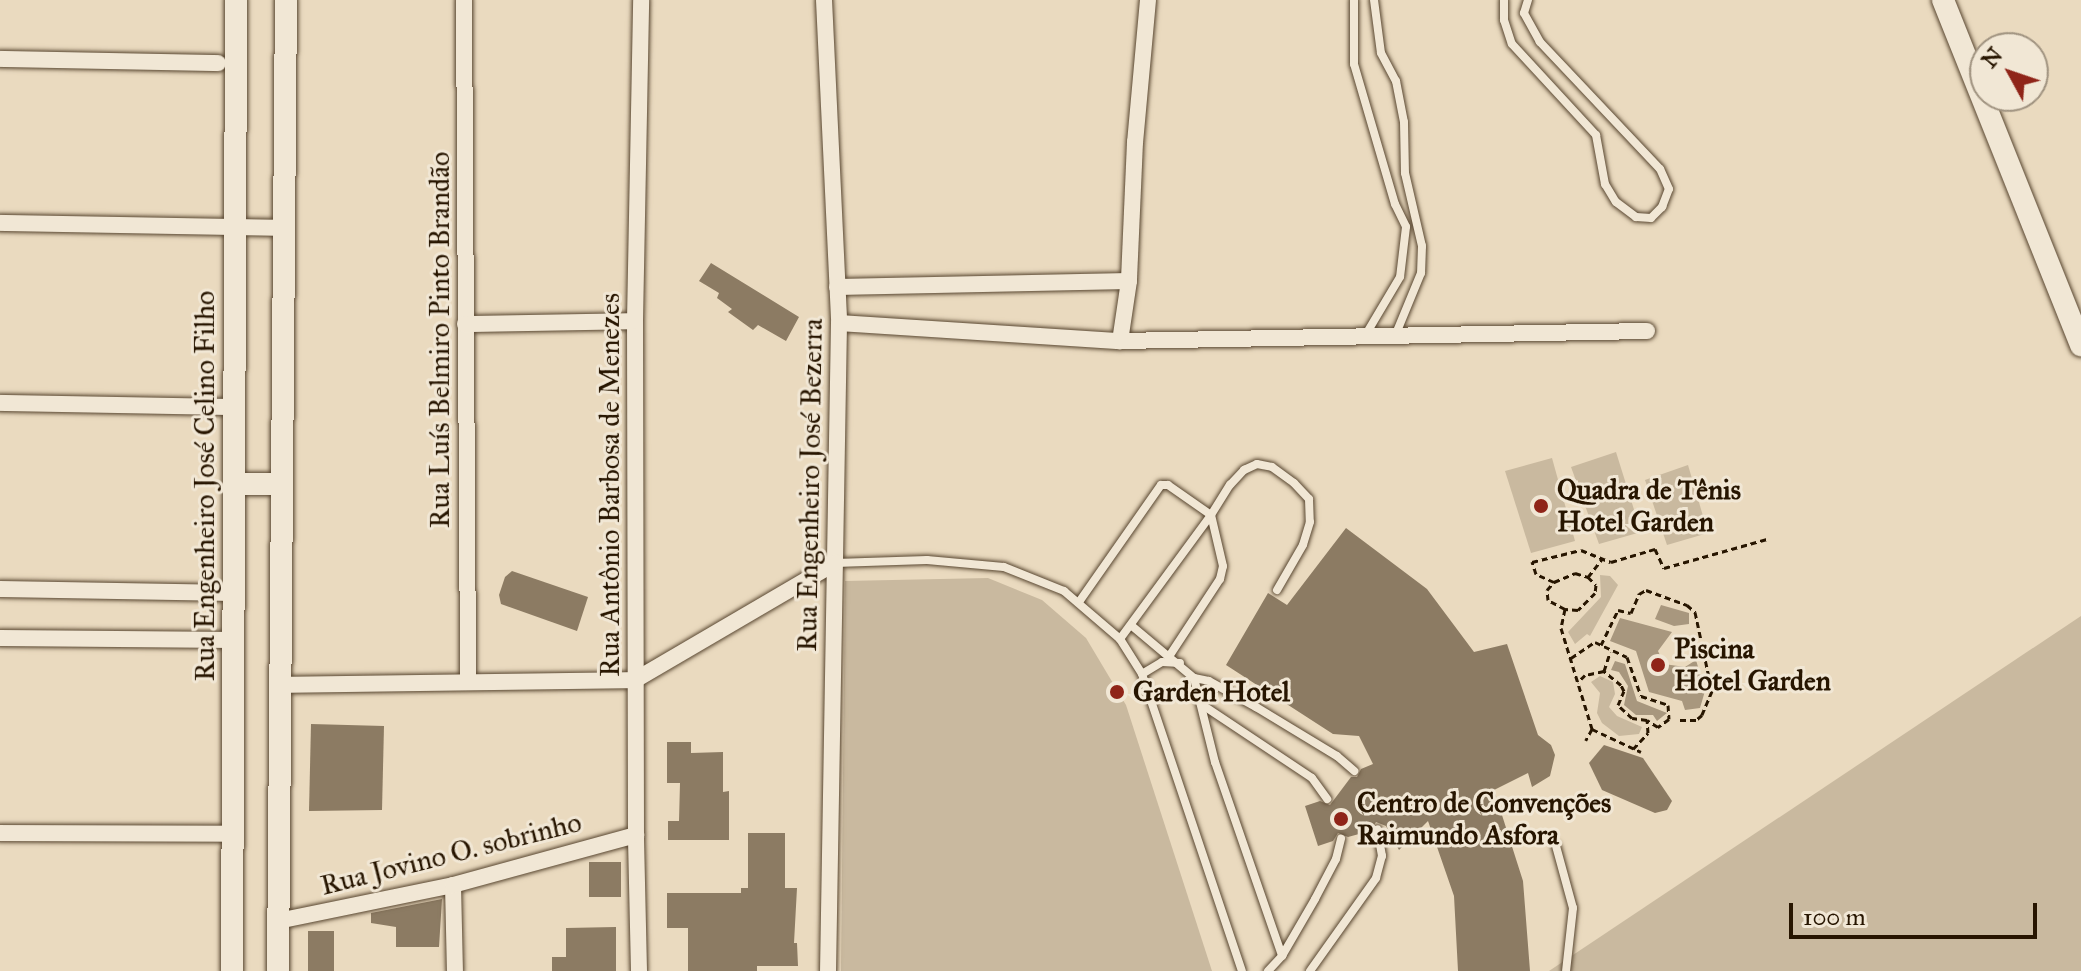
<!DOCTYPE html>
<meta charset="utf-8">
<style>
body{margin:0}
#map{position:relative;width:2081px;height:971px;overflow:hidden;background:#eadabf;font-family:"IM FELL Great Primer",serif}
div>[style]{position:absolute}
.green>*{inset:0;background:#c9b99f}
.water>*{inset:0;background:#a8977e}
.building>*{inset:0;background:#8c7b63}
.path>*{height:3px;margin-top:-1.5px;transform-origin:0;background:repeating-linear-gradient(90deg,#271500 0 6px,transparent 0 10px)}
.roads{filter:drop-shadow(0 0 2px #584630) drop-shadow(0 0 2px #584630)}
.lane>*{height:8px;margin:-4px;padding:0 4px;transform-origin:4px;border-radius:4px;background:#f1e7d5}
.street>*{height:16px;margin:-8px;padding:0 8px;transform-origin:8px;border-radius:8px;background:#f1e7d5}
.secondary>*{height:22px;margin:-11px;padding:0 11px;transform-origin:11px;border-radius:11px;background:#f1e7d5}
.dots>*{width:22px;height:22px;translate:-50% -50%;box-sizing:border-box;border:4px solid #f1e7d5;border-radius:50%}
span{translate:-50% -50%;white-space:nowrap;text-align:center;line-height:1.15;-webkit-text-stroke:6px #f1e7d5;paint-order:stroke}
.street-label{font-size:28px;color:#271500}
.poi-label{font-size:28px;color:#271500;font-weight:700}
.left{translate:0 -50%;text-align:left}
.north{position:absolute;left:1969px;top:32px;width:80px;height:80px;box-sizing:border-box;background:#f1e7d5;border:2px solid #a09380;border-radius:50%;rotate:310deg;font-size:22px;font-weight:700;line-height:32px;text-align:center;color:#271500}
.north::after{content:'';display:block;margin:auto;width:28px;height:36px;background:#8f2418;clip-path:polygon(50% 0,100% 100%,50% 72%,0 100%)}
.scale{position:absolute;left:1789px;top:903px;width:248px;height:36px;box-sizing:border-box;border:4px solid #271500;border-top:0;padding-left:10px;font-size:24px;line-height:28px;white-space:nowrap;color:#271500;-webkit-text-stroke:6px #f1e7d5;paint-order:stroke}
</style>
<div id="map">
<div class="green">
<i style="clip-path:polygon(1616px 452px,1641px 532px,1599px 544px,1571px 467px)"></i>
<i style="clip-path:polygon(1552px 458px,1575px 541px,1531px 553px,1505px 471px)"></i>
<i style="clip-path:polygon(1688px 465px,1708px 533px,1667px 545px,1645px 480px)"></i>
<i style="clip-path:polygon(1600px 575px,1610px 576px,1618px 585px,1590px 636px,1587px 634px,1575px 644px,1568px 632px,1601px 597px)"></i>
<i style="clip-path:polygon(988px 578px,1042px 600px,1086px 638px,1126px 705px,1212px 971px,841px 971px,845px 581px)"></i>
<i style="clip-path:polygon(2081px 616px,2081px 971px,1549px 971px)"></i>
<i style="clip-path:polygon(1600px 676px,1613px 682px,1615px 694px,1609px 707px,1617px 716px,1642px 727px,1639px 734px,1619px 736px,1602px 723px,1597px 713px,1600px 693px,1591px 682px)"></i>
</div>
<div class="water">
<i style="clip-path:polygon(1661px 605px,1689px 613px,1689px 624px,1674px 626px,1655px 619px)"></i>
<i style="clip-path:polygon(1620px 618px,1672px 632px,1658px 651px,1664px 664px,1685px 667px,1696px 660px,1705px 691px,1700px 708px,1685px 710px,1682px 701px,1649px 692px,1636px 651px,1610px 641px)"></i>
<i style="clip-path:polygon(1615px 661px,1625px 664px,1637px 701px,1667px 713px,1657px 721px,1653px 715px,1636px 715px,1624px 705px,1628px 686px,1619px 672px,1611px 670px)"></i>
</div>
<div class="building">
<i style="clip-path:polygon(711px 263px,799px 317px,786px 341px,758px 325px,753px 330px,728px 312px,732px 309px,717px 298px,719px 293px,699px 281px)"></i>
<i style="clip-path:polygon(1346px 528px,1427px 589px,1474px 652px,1507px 644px,1538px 735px,1551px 745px,1555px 755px,1550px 776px,1532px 787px,1528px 773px,1494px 790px,1523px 881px,1530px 971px,1458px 971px,1454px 896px,1428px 821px,1399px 850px,1386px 826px,1376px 822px,1370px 831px,1348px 837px,1338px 833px,1333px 841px,1318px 846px,1305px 806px,1320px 801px,1330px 805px,1351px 777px,1357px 777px,1361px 769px,1373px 764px,1359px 736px,1333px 734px,1226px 665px,1268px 593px,1287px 605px)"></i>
<i style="clip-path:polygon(512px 571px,588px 597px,577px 631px,501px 604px,499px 595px,505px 577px)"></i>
<i style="clip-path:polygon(311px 724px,384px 726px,382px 810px,309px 811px)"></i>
<i style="clip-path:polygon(667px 742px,691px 742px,691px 753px,723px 752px,723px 792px,729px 791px,729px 840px,668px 840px,668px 821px,679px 821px,680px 783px,667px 783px)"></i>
<i style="clip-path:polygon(1604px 745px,1643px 758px,1672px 801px,1667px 810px,1655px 813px,1602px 790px,1589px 763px)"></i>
<i style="clip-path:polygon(748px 833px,785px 833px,785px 888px,797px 888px,794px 943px,797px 943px,798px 966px,757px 966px,757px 971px,688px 971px,688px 928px,667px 928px,667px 893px,741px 893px,741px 888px,748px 888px)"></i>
<i style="clip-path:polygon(589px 862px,621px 862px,621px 897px,589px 897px)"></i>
<i style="clip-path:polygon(442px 899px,439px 947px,396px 947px,396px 927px,371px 923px,371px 913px)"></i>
<i style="clip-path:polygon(616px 927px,616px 971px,552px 971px,552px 957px,566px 957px,566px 928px)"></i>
<i style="clip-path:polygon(308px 931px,334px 931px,334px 971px,308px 971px)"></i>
</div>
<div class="path">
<i style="left:1588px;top:577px;width:23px;rotate:-52deg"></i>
<i style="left:1554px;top:582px;width:20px;rotate:-156deg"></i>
<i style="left:1536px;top:574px;width:13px;rotate:-108deg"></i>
<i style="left:1532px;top:562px;width:50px;rotate:-13.8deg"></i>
<i style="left:1581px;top:550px;width:32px;rotate:22deg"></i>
<i style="left:1611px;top:562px;width:46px;rotate:-16.5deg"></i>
<i style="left:1655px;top:549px;width:21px;rotate:65deg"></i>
<i style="left:1664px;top:568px;width:107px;rotate:-15.7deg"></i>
<i style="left:1565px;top:609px;width:19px;rotate:-152deg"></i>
<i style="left:1548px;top:600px;width:10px;rotate:-96deg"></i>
<i style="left:1547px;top:590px;width:11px;rotate:-49deg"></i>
<i style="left:1554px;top:582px;width:23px;rotate:-23deg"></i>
<i style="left:1575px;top:573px;width:14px;rotate:17deg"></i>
<i style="left:1588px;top:577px;width:11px;rotate:45deg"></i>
<i style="left:1596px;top:585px;width:8px;rotate:97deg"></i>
<i style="left:1595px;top:593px;width:24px;rotate:135deg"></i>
<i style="left:1578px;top:610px;width:13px;rotate:-176deg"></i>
<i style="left:1565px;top:609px;width:19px;rotate:102deg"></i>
<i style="left:1561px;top:628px;width:106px;rotate:72.9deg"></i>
<i style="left:1592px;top:729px;width:13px;rotate:119deg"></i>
<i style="left:1601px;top:645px;width:39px;rotate:-64deg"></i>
<i style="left:1618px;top:610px;width:13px;rotate:13deg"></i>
<i style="left:1631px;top:613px;width:21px;rotate:-67deg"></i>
<i style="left:1639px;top:594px;width:8px;rotate:-30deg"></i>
<i style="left:1646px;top:590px;width:44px;rotate:20.1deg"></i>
<i style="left:1687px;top:605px;width:11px;rotate:41deg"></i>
<i style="left:1695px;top:612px;width:81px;rotate:77.9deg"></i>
<i style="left:1712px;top:691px;width:26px;rotate:113deg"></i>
<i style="left:1702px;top:715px;width:8px;rotate:140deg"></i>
<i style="left:1696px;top:720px;width:17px;rotate:180deg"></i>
<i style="left:1571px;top:658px;width:29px;rotate:-34deg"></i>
<i style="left:1595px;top:642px;width:35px;rotate:25deg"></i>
<i style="left:1627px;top:657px;width:41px;rotate:70.3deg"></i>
<i style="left:1641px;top:696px;width:28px;rotate:18deg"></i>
<i style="left:1668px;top:705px;width:14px;rotate:86deg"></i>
<i style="left:1669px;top:719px;width:14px;rotate:144deg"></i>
<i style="left:1658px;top:727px;width:13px;rotate:-148deg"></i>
<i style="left:1647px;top:720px;width:15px;rotate:-172deg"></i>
<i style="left:1632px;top:718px;width:19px;rotate:-137deg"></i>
<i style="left:1618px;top:705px;width:15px;rotate:-67deg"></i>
<i style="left:1624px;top:691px;width:7px;rotate:-117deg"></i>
<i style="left:1621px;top:685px;width:22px;rotate:-141deg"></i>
<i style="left:1604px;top:671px;width:19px;rotate:168deg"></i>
<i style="left:1585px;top:675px;width:10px;rotate:135deg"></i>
<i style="left:1604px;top:671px;width:20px;rotate:-72deg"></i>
<i style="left:1592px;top:729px;width:54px;rotate:25.1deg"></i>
<i style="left:1633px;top:749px;width:22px;rotate:-47deg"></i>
<i style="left:1648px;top:733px;width:13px;rotate:-94deg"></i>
</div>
<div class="roads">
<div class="lane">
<i style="left:1354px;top:0;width:64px;rotate:90deg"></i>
<i style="left:1354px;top:64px;width:146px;rotate:73.7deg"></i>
<i style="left:1395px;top:204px;width:25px;rotate:64deg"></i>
<i style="left:1406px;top:227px;width:50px;rotate:96.8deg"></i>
<i style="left:1400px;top:277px;width:69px;rotate:120.7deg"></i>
<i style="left:1374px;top:0;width:53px;rotate:82.5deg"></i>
<i style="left:1381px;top:53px;width:32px;rotate:62deg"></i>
<i style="left:1396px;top:81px;width:42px;rotate:79deg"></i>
<i style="left:1404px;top:122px;width:51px;rotate:88.9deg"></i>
<i style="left:1405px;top:173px;width:75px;rotate:76.9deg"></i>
<i style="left:1422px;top:246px;width:27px;rotate:92deg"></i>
<i style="left:1421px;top:273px;width:68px;rotate:112.4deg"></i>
<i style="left:1504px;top:0;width:20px;rotate:90deg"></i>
<i style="left:1504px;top:20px;width:25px;rotate:72deg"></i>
<i style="left:1512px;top:44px;width:124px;rotate:47.3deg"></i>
<i style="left:1596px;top:135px;width:50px;rotate:79.6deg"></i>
<i style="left:1605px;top:184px;width:21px;rotate:59deg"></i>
<i style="left:1616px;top:202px;width:25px;rotate:37deg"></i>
<i style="left:1636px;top:217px;width:15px;rotate:4deg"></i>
<i style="left:1651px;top:218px;width:16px;rotate:-45deg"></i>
<i style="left:1662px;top:207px;width:19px;rotate:-69deg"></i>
<i style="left:1669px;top:189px;width:22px;rotate:-114deg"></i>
<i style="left:1660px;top:169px;width:175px;rotate:-133.4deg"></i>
<i style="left:1540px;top:42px;width:33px;rotate:-119deg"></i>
<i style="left:1524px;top:13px;width:14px;rotate:-73deg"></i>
<i style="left:835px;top:563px;width:92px;rotate:-1.9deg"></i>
<i style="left:927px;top:560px;width:77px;rotate:5.2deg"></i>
<i style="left:1004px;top:567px;width:65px;rotate:21.8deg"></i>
<i style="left:1064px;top:591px;width:74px;rotate:40.6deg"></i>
<i style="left:1120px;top:639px;width:41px;rotate:57.8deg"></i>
<i style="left:1142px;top:674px;width:313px;rotate:71.4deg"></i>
<i style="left:1079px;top:602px;width:143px;rotate:-55deg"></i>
<i style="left:1161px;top:485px;width:7px"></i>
<i style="left:1168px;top:485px;width:52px;rotate:34.9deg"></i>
<i style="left:1211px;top:515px;width:154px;rotate:126.3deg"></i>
<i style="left:1132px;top:626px;width:81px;rotate:40deg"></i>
<i style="left:1194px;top:678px;width:87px;rotate:76deg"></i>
<i style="left:1215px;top:762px;width:205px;rotate:70.9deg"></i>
<i style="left:1170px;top:655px;width:91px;rotate:-56.7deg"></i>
<i style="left:1220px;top:579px;width:13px;rotate:-77deg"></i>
<i style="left:1223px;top:566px;width:52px;rotate:-103.2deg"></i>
<i style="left:1211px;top:515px;width:36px;rotate:-58deg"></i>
<i style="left:1230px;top:485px;width:21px;rotate:-47deg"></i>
<i style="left:1244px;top:470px;width:14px;rotate:-25deg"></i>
<i style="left:1257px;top:464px;width:15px;rotate:11deg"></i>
<i style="left:1272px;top:467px;width:27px;rotate:36deg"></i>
<i style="left:1294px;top:483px;width:22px;rotate:47deg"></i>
<i style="left:1309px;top:499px;width:23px;rotate:88deg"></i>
<i style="left:1310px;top:522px;width:24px;rotate:107deg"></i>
<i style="left:1303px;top:545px;width:52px;rotate:120deg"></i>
<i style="left:1142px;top:674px;width:23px;rotate:-31deg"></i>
<i style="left:1162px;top:662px;width:18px;rotate:3deg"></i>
<i style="left:1194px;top:678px;width:15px;rotate:11deg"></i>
<i style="left:1209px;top:681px;width:54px;rotate:29deg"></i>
<i style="left:1256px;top:707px;width:95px;rotate:31.2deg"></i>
<i style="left:1337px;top:756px;width:23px;rotate:41deg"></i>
<i style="left:1201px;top:704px;width:133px;rotate:33.7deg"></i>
<i style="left:1312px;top:778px;width:26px;rotate:54deg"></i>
<i style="left:1556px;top:846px;width:64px;rotate:74.7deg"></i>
<i style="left:1573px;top:908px;width:63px;rotate:96.3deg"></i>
<i style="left:1268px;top:971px;width:21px;rotate:-47deg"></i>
<i style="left:1282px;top:956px;width:66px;rotate:-59.9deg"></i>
<i style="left:1315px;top:899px;width:45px;rotate:-62.3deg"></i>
<i style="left:1336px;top:859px;width:21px;rotate:-76deg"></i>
<i style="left:1310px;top:971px;width:114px;rotate:-54.6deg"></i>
<i style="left:1376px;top:878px;width:23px;rotate:-75deg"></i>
<i style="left:1382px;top:856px;width:27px;rotate:-100deg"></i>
</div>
<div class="street">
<i style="left:464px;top:0;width:680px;rotate:89.66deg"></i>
<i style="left:824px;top:0;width:323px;rotate:87.3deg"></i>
<i style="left:839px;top:323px;width:648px;rotate:90.97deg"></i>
<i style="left:1148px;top:0;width:143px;rotate:95.2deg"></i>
<i style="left:1135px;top:142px;width:139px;rotate:92.5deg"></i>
<i style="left:1129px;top:281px;width:61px;rotate:98.5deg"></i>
<i style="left:1120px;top:341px;width:527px;rotate:-1.09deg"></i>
<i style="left:0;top:59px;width:218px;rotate:1.1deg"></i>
<i style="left:0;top:223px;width:282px;rotate:1deg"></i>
<i style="left:837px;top:287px;width:292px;rotate:-1.2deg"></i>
<i style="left:839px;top:323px;width:282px;rotate:3.7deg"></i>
<i style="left:465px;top:324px;width:170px;rotate:-1deg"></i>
<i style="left:0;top:403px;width:235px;rotate:1deg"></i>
<i style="left:0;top:589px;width:234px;rotate:1deg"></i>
<i style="left:0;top:638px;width:235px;rotate:0.5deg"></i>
<i style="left:280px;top:685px;width:355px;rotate:-0.8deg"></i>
<i style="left:635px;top:680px;width:232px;rotate:-30.3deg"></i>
<i style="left:0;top:833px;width:235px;rotate:0.2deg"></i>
<i style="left:453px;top:885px;width:86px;rotate:88.7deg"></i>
<i style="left:278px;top:921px;width:179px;rotate:-11.6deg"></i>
<i style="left:453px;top:885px;width:190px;rotate:-15.3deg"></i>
<i style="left:639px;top:971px;width:136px;rotate:-91.3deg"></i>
<i style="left:636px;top:835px;width:514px;rotate:-90.11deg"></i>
<i style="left:635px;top:321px;width:321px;rotate:-88.9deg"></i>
</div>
<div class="secondary">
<i style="left:1943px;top:0;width:372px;rotate:68.2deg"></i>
<i style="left:236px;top:484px;width:46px"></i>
<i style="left:232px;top:971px;width:971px;rotate:-89.76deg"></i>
<i style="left:278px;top:971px;width:971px;rotate:-89.53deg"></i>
</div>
</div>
<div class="dots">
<i style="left:1541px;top:506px;background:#8f2418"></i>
<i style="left:1658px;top:665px;background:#8f2418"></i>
<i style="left:1117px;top:692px;background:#8f2418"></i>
<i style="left:1341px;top:819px;background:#8f2418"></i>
</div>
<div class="street-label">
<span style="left:440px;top:340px;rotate:-90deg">Rua Luís Belmiro Pinto Brandão</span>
<span style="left:610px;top:485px;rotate:-90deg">Rua Antônio Barbosa de Menezes</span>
<span style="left:810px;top:485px;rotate:-89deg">Rua Engenheiro José Bezerra</span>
<span style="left:205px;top:486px;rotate:-90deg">Rua Engenheiro José Celino Filho</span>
<span style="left:451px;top:854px;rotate:-14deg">Rua Jovino O. sobrinho</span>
</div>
<div class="poi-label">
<span class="left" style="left:1557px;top:506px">Quadra de Tênis<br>Hotel Garden</span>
<span class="left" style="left:1674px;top:665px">Piscina<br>Hotel Garden</span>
<span class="left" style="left:1133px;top:692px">Garden Hotel</span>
<span class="left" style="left:1357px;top:819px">Centro de Convenções<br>Raimundo Asfora</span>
</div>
<div class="north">N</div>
<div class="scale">100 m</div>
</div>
